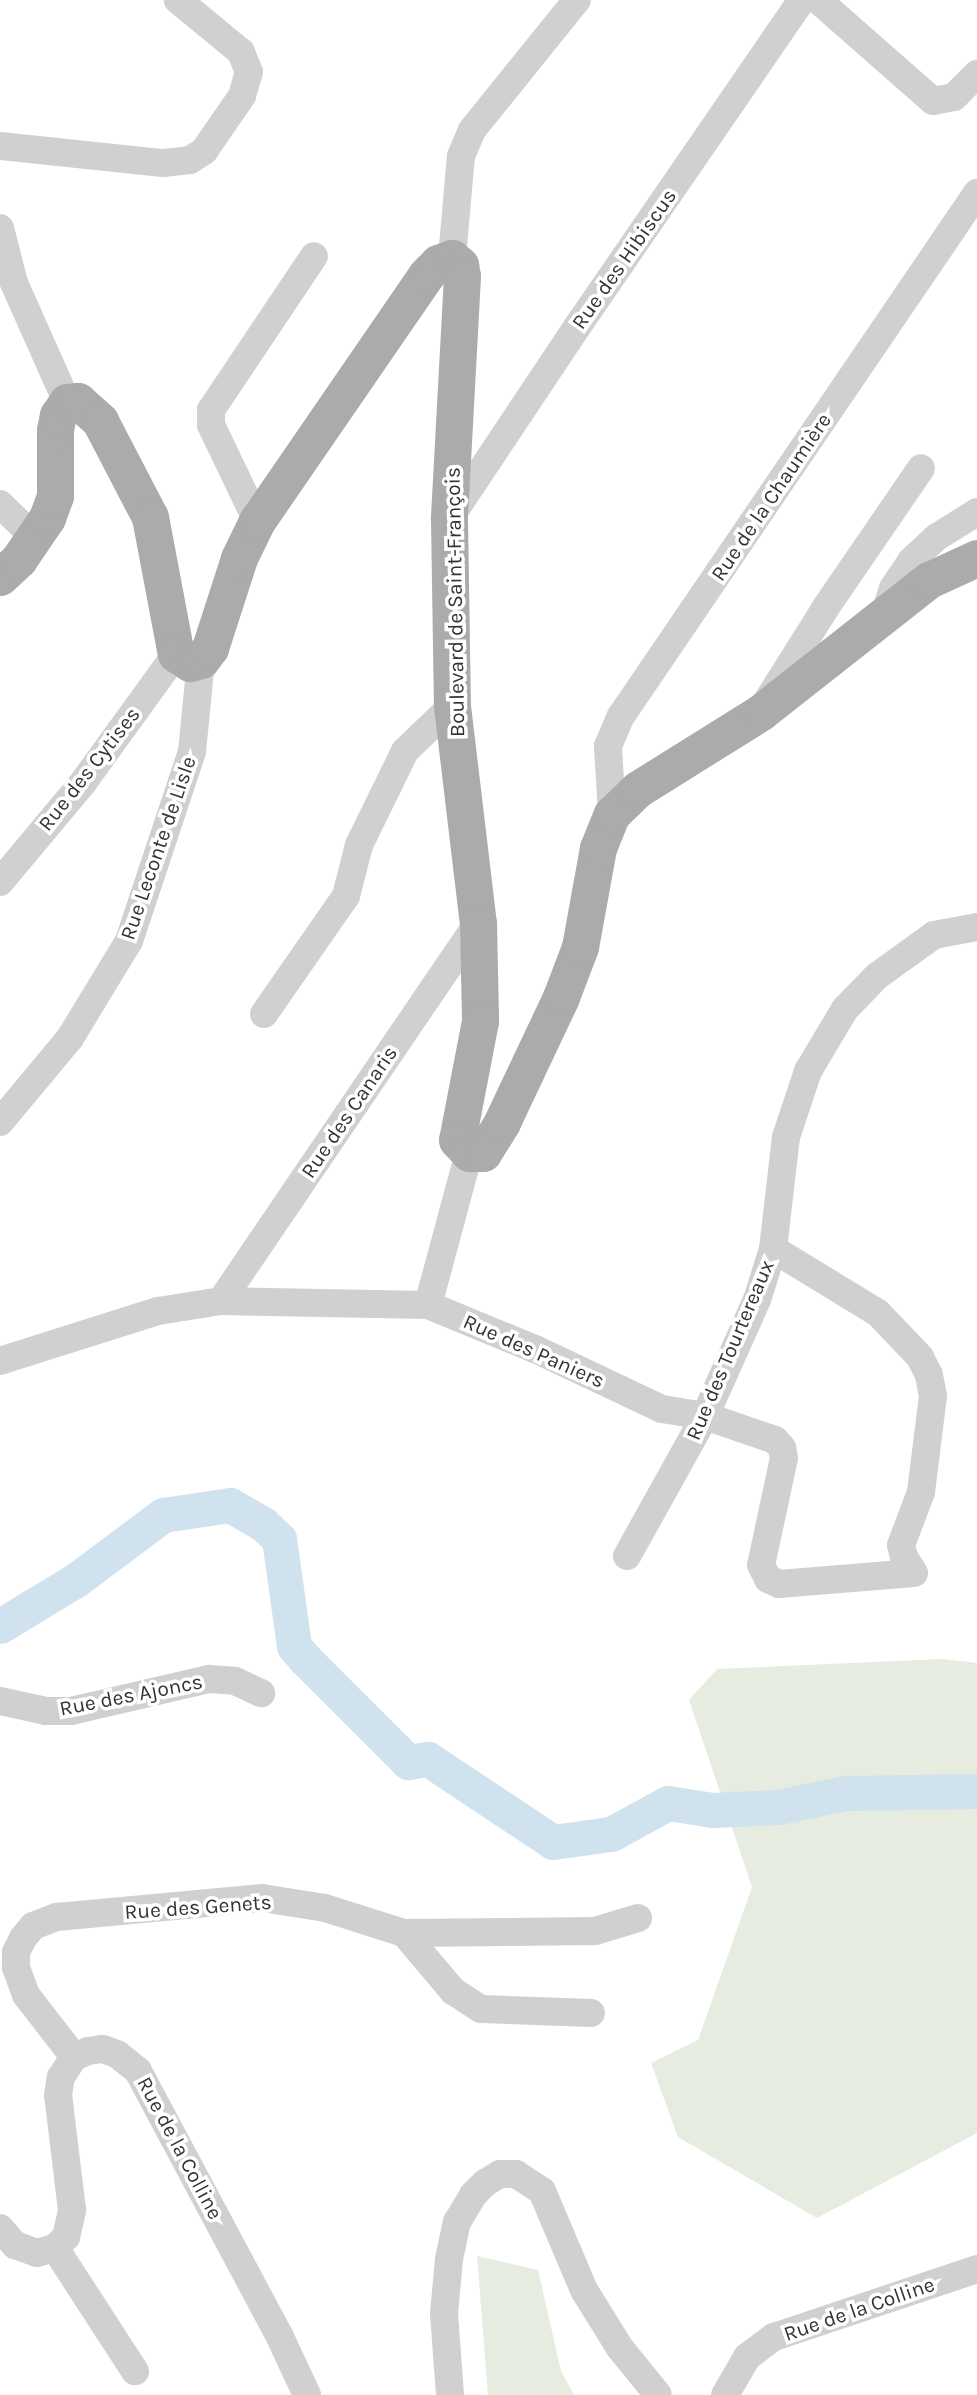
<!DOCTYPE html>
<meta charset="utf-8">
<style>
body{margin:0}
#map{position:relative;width:977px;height:2395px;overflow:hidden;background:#fff;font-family:Karla,sans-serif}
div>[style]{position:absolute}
.green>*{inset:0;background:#e6ecdf}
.river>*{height:35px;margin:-17.5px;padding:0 17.5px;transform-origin:17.5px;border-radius:17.5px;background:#cfe2ee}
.minor>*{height:28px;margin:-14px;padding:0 14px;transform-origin:14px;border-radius:14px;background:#d0d0d0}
.major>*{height:37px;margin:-18.5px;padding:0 18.5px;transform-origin:18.5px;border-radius:18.5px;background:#ababab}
span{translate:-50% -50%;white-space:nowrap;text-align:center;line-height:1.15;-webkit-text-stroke:7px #fff;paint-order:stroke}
.street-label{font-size:21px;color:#333}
</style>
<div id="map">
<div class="green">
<i style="clip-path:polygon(942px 1659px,977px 1663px,977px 2133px,817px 2218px,678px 2137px,651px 2063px,698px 2040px,752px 1887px,689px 1700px,717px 1669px)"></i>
<i style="clip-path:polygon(477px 2256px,538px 2270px,561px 2371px,574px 2395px,488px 2395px)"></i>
</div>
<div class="river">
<i style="left:0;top:1626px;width:89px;rotate:-31.2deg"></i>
<i style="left:76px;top:1580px;width:109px;rotate:-36.8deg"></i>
<i style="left:163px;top:1515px;width:68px;rotate:-8.5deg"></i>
<i style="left:230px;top:1505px;width:38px;rotate:30deg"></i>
<i style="left:263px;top:1524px;width:22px;rotate:43deg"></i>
<i style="left:279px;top:1539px;width:108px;rotate:82deg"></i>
<i style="left:294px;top:1646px;width:17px;rotate:50deg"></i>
<i style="left:305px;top:1659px;width:146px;rotate:45deg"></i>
<i style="left:408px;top:1762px;width:20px;rotate:-9deg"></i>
<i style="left:428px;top:1759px;width:150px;rotate:33.6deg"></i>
<i style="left:553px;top:1842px;width:59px;rotate:-7.9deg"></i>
<i style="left:611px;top:1834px;width:65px;rotate:-28.5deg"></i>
<i style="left:668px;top:1803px;width:45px;rotate:9deg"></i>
<i style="left:712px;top:1810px;width:66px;rotate:-2.6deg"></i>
<i style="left:778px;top:1807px;width:69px;rotate:-11.6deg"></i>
<i style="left:846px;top:1793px;width:131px;rotate:-0.9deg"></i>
</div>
<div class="minor">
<i style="left:818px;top:0;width:153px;rotate:41.3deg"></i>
<i style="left:933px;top:101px;width:21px;rotate:-11deg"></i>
<i style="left:954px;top:97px;width:33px;rotate:-45deg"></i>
<i style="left:0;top:146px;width:164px;rotate:6deg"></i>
<i style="left:163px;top:163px;width:27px;rotate:-6deg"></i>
<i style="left:190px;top:160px;width:17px;rotate:-33deg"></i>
<i style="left:204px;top:151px;width:67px;rotate:-55.4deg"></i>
<i style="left:242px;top:96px;width:25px;rotate:-74deg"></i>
<i style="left:249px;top:72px;width:22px;rotate:-112deg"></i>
<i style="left:241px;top:52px;width:82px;rotate:-140.5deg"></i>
<i style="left:0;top:228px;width:57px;rotate:75.7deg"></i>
<i style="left:14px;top:283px;width:130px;rotate:66deg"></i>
<i style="left:452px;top:258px;width:102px;rotate:-85deg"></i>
<i style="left:461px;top:156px;width:28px;rotate:-67deg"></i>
<i style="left:472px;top:130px;width:167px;rotate:-51.1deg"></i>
<i style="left:0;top:504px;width:49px;rotate:44.2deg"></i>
<i style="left:449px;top:519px;width:231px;rotate:-56.3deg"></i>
<i style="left:577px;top:327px;width:397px;rotate:-55.5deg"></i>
<i style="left:257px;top:521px;width:106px;rotate:-115.6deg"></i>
<i style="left:211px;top:425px;width:15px;rotate:-90deg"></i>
<i style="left:211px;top:410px;width:185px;rotate:-56.2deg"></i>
<i style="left:884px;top:616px;width:29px;rotate:-72deg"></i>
<i style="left:893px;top:588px;width:32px;rotate:-56deg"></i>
<i style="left:911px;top:561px;width:35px;rotate:-43deg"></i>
<i style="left:937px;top:537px;width:47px;rotate:-32deg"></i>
<i style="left:769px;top:698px;width:107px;rotate:-57.9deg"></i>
<i style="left:826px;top:607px;width:168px;rotate:-55.6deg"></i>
<i style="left:612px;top:814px;width:68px;rotate:-93.4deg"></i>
<i style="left:608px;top:746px;width:33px;rotate:-67deg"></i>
<i style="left:621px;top:716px;width:633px;rotate:-55.76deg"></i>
<i style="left:0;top:882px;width:128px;rotate:-50.1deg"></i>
<i style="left:82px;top:784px;width:160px;rotate:-54.1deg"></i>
<i style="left:264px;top:1014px;width:144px;rotate:-55.2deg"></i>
<i style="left:346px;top:896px;width:53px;rotate:-75.7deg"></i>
<i style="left:359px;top:845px;width:105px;rotate:-63.9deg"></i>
<i style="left:405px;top:751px;width:65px;rotate:-43.8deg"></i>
<i style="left:0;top:1122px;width:109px;rotate:-50.2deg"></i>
<i style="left:70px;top:1038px;width:114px;rotate:-58.7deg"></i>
<i style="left:129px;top:941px;width:199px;rotate:-71.6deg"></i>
<i style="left:192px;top:752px;width:92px;rotate:-84.4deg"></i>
<i style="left:221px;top:1301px;width:457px;rotate:-55.8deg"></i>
<i style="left:428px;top:1305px;width:157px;rotate:-74.9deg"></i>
<i style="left:0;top:1361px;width:166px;rotate:-17.6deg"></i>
<i style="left:158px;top:1311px;width:64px;rotate:-9deg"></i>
<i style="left:221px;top:1301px;width:207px;rotate:1.1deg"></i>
<i style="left:428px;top:1305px;width:116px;rotate:22.4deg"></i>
<i style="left:535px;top:1349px;width:140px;rotate:25.3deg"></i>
<i style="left:662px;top:1409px;width:44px;rotate:9.2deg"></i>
<i style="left:705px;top:1416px;width:74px;rotate:18.9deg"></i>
<i style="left:775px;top:1440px;width:11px;rotate:49deg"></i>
<i style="left:782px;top:1448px;width:10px;rotate:79deg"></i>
<i style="left:784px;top:1458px;width:109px;rotate:102.1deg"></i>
<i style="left:761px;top:1565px;width:16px;rotate:63deg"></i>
<i style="left:768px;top:1579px;width:12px;rotate:24deg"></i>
<i style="left:779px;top:1584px;width:135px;rotate:-4.7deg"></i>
<i style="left:914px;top:1573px;width:19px;rotate:-122deg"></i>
<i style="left:904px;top:1557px;width:12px;rotate:-104deg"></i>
<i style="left:901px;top:1545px;width:57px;rotate:-69.3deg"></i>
<i style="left:921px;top:1492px;width:97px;rotate:-82.9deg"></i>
<i style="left:933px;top:1396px;width:21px;rotate:-101deg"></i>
<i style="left:929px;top:1375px;width:20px;rotate:-117deg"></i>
<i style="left:920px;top:1357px;width:61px;rotate:-133.7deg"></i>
<i style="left:878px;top:1313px;width:123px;rotate:-148.6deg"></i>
<i style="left:627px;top:1556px;width:160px;rotate:-60.9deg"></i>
<i style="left:705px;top:1416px;width:127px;rotate:-65.9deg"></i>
<i style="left:757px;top:1300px;width:53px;rotate:-72.6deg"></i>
<i style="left:773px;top:1249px;width:113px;rotate:-83.4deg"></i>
<i style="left:786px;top:1137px;width:70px;rotate:-71.6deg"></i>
<i style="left:808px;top:1071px;width:72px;rotate:-59.2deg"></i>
<i style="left:845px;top:1009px;width:46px;rotate:-45.9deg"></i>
<i style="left:877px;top:976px;width:70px;rotate:-35.7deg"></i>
<i style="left:934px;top:935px;width:44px;rotate:-10.5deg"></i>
<i style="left:0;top:1701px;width:47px;rotate:12.3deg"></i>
<i style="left:46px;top:1711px;width:25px"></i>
<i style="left:71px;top:1711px;width:142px;rotate:-13.1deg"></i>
<i style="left:209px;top:1679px;width:26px;rotate:4deg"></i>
<i style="left:235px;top:1681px;width:29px;rotate:25deg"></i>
<i style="left:404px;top:1933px;width:76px;rotate:49.8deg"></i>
<i style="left:453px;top:1991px;width:33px;rotate:33deg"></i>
<i style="left:481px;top:2009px;width:110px;rotate:2.1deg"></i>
<i style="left:74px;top:2057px;width:78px;rotate:-127.7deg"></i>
<i style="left:26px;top:1995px;width:30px;rotate:-110deg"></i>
<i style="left:16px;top:1967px;width:15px;rotate:-90deg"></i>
<i style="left:16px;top:1952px;width:16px;rotate:-63deg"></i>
<i style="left:23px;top:1938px;width:16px;rotate:-50deg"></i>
<i style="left:33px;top:1926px;width:26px;rotate:-21deg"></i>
<i style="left:57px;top:1917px;width:206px;rotate:-5.3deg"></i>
<i style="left:262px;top:1898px;width:64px;rotate:9deg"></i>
<i style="left:325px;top:1908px;width:83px;rotate:17.6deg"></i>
<i style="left:404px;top:1933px;width:191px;rotate:-0.6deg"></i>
<i style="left:595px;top:1931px;width:45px;rotate:-16.8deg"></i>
<i style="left:0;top:2228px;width:23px;rotate:49deg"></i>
<i style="left:15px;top:2245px;width:23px;rotate:20deg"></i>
<i style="left:37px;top:2253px;width:19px;rotate:-16deg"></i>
<i style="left:55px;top:2248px;width:16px;rotate:-45deg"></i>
<i style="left:66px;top:2237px;width:28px;rotate:-77deg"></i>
<i style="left:72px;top:2210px;width:116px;rotate:-96.9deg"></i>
<i style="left:58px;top:2095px;width:18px;rotate:-81deg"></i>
<i style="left:61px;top:2077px;width:24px;rotate:-57deg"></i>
<i style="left:74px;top:2057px;width:15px;rotate:-23deg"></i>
<i style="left:88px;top:2051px;width:15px;rotate:-8deg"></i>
<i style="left:103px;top:2049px;width:15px;rotate:20deg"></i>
<i style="left:117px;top:2054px;width:27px;rotate:39deg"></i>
<i style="left:138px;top:2071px;width:302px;rotate:61.9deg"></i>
<i style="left:280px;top:2337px;width:64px;rotate:65deg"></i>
<i style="left:55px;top:2248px;width:147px;rotate:57deg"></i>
<i style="left:450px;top:2395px;width:81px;rotate:-94.2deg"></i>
<i style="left:444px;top:2314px;width:55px;rotate:-84.8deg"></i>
<i style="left:449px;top:2259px;width:38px;rotate:-78deg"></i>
<i style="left:457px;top:2222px;width:31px;rotate:-59deg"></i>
<i style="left:473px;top:2195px;width:17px;rotate:-45deg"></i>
<i style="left:485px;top:2183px;width:17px;rotate:-31deg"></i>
<i style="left:500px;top:2174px;width:16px"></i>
<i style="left:516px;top:2174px;width:31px;rotate:33deg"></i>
<i style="left:542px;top:2191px;width:108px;rotate:67deg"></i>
<i style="left:584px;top:2290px;width:68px;rotate:58.2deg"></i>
<i style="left:620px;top:2348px;width:60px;rotate:51deg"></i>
<i style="left:725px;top:2395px;width:44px;rotate:-59.9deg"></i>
<i style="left:747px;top:2357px;width:34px;rotate:-37deg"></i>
<i style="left:774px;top:2337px;width:214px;rotate:-18.5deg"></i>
</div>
<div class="major">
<i style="left:0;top:577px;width:26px;rotate:-43deg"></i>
<i style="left:19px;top:559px;width:50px;rotate:-55.7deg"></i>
<i style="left:47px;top:518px;width:23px;rotate:-70deg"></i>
<i style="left:55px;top:496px;width:66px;rotate:-90deg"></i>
<i style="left:55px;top:430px;width:15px;rotate:-79deg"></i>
<i style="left:58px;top:415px;width:16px;rotate:-55deg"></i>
<i style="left:67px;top:402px;width:11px;rotate:-5deg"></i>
<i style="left:78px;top:401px;width:30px;rotate:42deg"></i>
<i style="left:100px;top:421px;width:108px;rotate:62.5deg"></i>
<i style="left:150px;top:517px;width:139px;rotate:79.3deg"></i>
<i style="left:176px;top:654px;width:17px;rotate:33deg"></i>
<i style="left:190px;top:663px;width:11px;rotate:-15deg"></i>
<i style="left:201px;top:660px;width:15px;rotate:-53deg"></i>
<i style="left:210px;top:648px;width:95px;rotate:-72.1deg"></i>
<i style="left:239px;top:558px;width:41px;rotate:-64.1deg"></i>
<i style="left:257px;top:521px;width:298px;rotate:-55.5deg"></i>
<i style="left:426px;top:275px;width:17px;rotate:-45deg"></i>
<i style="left:438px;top:263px;width:15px;rotate:-20deg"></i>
<i style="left:452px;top:258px;width:11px;rotate:41deg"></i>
<i style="left:460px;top:265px;width:11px;rotate:80deg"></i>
<i style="left:462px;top:276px;width:243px;rotate:93.1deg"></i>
<i style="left:449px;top:519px;width:187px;rotate:89.1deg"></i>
<i style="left:452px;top:706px;width:219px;rotate:83.2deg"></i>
<i style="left:478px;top:923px;width:98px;rotate:88.8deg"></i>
<i style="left:480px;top:1021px;width:121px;rotate:100.9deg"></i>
<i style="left:457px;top:1140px;width:18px;rotate:47deg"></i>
<i style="left:469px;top:1153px;width:14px"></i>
<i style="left:483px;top:1153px;width:36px;rotate:-58deg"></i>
<i style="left:502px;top:1122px;width:138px;rotate:-64.7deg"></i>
<i style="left:561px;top:997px;width:53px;rotate:-69.2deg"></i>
<i style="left:580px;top:947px;width:101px;rotate:-79.7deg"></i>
<i style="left:598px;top:848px;width:37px;rotate:-68deg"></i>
<i style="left:612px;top:814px;width:36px;rotate:-44deg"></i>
<i style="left:638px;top:789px;width:145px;rotate:-32deg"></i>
<i style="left:761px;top:712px;width:214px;rotate:-38.2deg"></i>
<i style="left:929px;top:580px;width:53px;rotate:-24.6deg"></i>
</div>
<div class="street-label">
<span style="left:624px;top:259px;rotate:-55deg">Rue des Hibiscus</span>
<span style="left:771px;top:497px;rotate:-56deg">Rue de la Chaumière</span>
<span style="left:455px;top:602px;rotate:-91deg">Boulevard de Saint-François</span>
<span style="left:89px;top:769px;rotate:-52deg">Rue des Cytises</span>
<span style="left:158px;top:848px;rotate:-71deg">Rue Leconte de Lisle</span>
<span style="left:349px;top:1112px;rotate:-56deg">Rue des Canaris</span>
<span style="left:730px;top:1350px;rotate:-67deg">Rue des Tourtereaux</span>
<span style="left:534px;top:1351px;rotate:24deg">Rue des Paniers</span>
<span style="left:131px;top:1695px;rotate:-11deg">Rue des Ajoncs</span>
<span style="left:198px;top:1907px;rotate:-4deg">Rue des Genets</span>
<span style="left:180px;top:2148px;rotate:62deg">Rue de la Colline</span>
<span style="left:859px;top:2309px;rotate:-19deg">Rue de la Colline</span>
</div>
</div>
